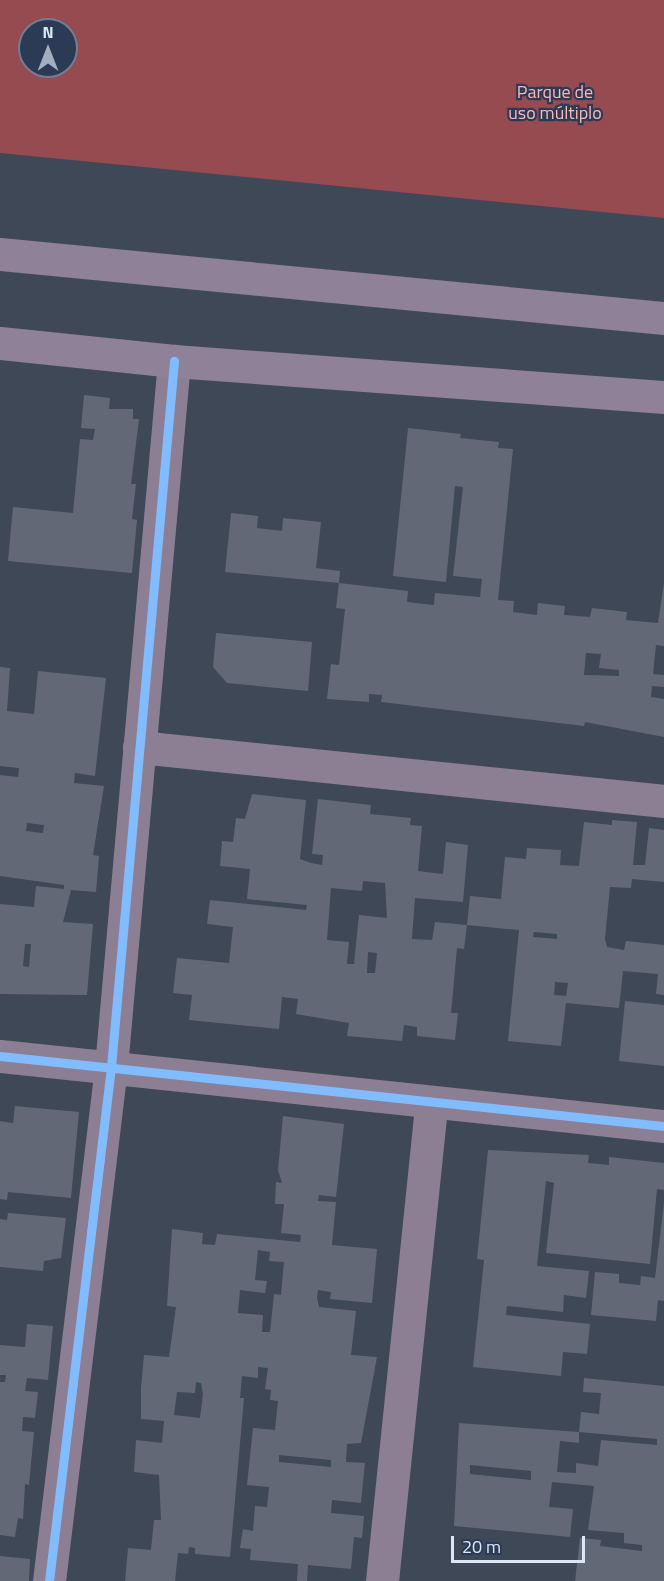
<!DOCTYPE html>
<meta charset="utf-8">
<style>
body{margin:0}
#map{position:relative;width:664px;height:1581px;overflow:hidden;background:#3f4857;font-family:"Titillium Web",sans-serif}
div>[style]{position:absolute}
.green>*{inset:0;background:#954b4f}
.building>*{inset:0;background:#636876}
.street>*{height:33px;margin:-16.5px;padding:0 16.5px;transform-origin:16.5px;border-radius:16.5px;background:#8c7f93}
.secondary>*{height:33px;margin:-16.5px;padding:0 16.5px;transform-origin:16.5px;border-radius:16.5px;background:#8e8198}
.cycleway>*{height:9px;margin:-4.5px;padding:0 4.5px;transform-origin:4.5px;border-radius:4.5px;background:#80bcff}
span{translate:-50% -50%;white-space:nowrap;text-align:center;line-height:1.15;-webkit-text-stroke:4.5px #2b3b56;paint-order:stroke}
.park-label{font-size:18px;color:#fcb7b7}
.north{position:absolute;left:18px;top:18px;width:60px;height:60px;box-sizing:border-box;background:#2b3b56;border:2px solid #717f96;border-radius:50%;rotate:0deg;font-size:16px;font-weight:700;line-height:24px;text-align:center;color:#dbe6f6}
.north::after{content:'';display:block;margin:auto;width:21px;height:27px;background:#a4afbe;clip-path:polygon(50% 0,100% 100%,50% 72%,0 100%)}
.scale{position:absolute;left:451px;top:1536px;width:134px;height:27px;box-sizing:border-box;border:3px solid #dbe6f6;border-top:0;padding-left:8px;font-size:18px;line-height:21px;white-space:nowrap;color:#dbe6f6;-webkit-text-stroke:4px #2b3b56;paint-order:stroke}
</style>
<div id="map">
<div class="green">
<i style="clip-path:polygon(evenodd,0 0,664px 0,664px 218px,0 153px,0 0,30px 30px,66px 30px,66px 66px,30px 66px,30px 30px)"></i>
</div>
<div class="building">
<i style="clip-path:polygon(84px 395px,110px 398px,109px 409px,133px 409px,133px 419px,139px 419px,131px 484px,136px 484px,132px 519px,137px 520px,132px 573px,8px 561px,13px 507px,73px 513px,80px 439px,93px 440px,95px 429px,81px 428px)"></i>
<i style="clip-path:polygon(evenodd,408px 428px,461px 434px,460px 438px,499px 442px,498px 448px,513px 449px,498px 600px,514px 601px,513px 612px,537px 615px,538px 603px,565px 606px,564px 615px,590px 617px,592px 608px,627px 612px,626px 620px,658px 623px,664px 583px,664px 646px,656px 645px,653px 674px,664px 675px,664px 687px,652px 686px,651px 697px,664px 699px,664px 737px,585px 722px,584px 726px,381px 702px,382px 695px,369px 694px,369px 702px,327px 699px,331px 664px,339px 665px,345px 609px,336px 608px,339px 583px,408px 591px,407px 602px,434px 605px,435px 593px,480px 597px,482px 579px,453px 576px,463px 487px,455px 486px,446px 582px,393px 576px,408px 428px,586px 653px,601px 654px,599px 668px,619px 670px,619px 676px,584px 675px,586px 653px)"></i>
<i style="clip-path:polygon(231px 513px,258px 516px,257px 528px,282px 531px,283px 518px,321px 522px,316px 568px,340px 571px,339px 583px,225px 572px)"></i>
<i style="clip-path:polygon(216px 633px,312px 642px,308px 691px,227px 683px,213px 667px)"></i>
<i style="clip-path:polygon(evenodd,0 667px,10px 668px,7px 711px,34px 714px,38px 671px,106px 678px,95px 776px,75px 773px,74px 783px,104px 786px,93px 855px,99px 856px,96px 892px,71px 890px,63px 922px,93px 924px,87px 995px,0 994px,0 904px,34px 907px,36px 886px,64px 889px,64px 885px,0 876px,0 775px,18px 777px,19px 768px,0 766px,0 667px,27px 823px,44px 825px,43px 833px,26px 831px,27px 823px,0 667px,25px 944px,31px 944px,29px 967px,23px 966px,25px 944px)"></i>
<i style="clip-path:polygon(evenodd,252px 794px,306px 800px,300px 859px,311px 863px,322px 865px,323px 855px,312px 854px,318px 799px,371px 805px,370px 814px,411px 818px,410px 825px,422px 826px,418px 871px,443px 874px,446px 842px,468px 845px,463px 902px,415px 898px,412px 939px,432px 940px,435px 922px,467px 925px,464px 949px,457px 948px,451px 1013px,458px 1013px,455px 1040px,417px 1036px,417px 1027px,404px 1025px,402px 1041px,347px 1036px,349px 1023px,296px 1014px,298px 999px,282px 997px,279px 1029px,189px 1020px,192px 995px,173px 993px,177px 958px,229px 963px,233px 927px,207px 924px,210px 900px,306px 910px,307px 905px,247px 899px,250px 869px,220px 866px,222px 841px,233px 842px,236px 818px,245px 819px,252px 794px,363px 881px,385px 883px,387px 918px,359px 915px,354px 964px,347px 964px,349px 942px,327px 940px,331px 888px,362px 891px,363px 881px,252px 794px,368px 952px,377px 953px,375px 973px,367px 973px,368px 952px)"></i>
<i style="clip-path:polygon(evenodd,612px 820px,637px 822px,633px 865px,645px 865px,649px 828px,664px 830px,664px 882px,632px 879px,631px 888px,610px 887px,605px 939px,607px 947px,624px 950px,626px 941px,664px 945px,664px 995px,656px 994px,658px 974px,623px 971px,619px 1008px,566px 1003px,561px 1046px,508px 1041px,519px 930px,467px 925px,470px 896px,501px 899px,505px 857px,526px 859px,527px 848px,561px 850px,560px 865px,579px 866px,584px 822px,612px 825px,612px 820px,534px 932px,557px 934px,557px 939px,533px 937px,534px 932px,612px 820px,555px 982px,568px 983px,566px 996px,554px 995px,555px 982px)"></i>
<i style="clip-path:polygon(625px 1001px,664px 1005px,664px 1066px,619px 1061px)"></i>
<i style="clip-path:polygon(15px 1106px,79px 1112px,71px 1198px,8px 1192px,7px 1200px,0 1199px,0 1121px,13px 1123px)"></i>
<i style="clip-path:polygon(evenodd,283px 1116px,344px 1124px,336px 1197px,319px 1195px,318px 1201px,336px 1202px,332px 1245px,377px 1249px,372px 1303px,330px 1299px,331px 1292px,318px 1290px,317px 1298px,319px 1307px,356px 1311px,351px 1355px,377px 1357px,361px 1443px,347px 1444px,346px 1462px,365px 1463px,361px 1503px,332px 1500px,331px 1513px,364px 1516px,362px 1538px,354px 1537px,351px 1569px,308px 1565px,307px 1581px,297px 1581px,298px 1564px,250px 1560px,251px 1549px,240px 1548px,243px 1529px,253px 1531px,255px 1506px,267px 1507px,269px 1487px,247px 1485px,253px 1428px,275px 1430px,278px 1401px,270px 1400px,271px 1390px,265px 1389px,268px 1368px,258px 1367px,258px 1378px,242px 1376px,240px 1398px,244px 1398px,230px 1557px,195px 1554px,195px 1548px,189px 1547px,188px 1554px,178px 1553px,175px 1581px,125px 1581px,128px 1548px,151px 1550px,154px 1520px,161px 1520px,159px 1475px,134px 1472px,136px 1440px,162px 1443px,164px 1421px,141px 1419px,141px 1388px,144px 1355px,169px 1357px,176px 1307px,167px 1306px,172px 1229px,203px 1233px,202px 1244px,215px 1245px,217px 1234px,300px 1242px,301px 1235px,281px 1233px,284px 1204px,275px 1204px,276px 1182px,282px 1183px,278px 1170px,283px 1116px,258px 1250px,270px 1252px,269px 1261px,284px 1262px,281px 1295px,274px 1294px,270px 1332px,262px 1332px,263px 1315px,238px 1313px,240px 1290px,265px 1293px,267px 1281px,255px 1280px,258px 1250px,283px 1116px,196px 1382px,201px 1383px,203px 1394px,200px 1418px,174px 1415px,177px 1392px,195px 1393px,196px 1382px,283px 1116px,279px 1455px,331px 1460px,331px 1467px,279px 1462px,279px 1455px)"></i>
<i style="clip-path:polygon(488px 1150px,589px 1155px,588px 1163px,609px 1165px,609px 1157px,664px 1163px,664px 1190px,657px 1189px,650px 1264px,546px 1253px,554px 1183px,546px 1181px,537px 1266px,589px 1271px,586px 1298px,564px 1295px,563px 1312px,507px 1306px,506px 1315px,590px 1324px,587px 1354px,563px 1352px,561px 1376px,473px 1367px,484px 1260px,477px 1259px)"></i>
<i style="clip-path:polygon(664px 1203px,664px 1301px,658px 1300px,656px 1321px,591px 1315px,595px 1272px,619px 1274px,619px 1283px,640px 1285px,641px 1276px,655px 1278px)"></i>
<i style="clip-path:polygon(8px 1213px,66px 1218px,61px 1258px,44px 1261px,43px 1271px,0 1267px,0 1219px,7px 1220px)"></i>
<i style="clip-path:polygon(27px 1324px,53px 1326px,48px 1380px,27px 1378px,25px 1391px,38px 1392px,35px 1418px,23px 1417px,22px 1431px,34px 1432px,29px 1485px,25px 1484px,23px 1519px,18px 1518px,15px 1537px,0 1535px,0 1382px,5px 1382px,6px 1375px,0 1375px,0 1345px,25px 1347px)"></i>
<i style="clip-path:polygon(evenodd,584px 1378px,664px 1386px,664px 1581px,575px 1581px,580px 1538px,601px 1540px,600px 1546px,642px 1551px,642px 1545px,624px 1543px,624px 1533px,588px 1530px,594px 1486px,552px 1482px,549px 1507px,573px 1509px,570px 1537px,454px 1526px,459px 1423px,579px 1432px,581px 1412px,599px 1414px,601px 1393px,583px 1392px,584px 1378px,579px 1432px,657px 1439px,657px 1445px,601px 1440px,598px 1466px,576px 1463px,576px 1473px,557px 1472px,560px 1441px,579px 1443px,579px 1432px,584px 1378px,470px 1465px,531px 1471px,531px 1480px,470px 1474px,470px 1465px)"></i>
<i style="clip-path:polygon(0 1556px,30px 1559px,29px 1581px,0 1581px)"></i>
</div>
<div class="street">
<i style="left:139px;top:747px;width:528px;rotate:5.87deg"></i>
<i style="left:0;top:1056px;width:668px;rotate:6.02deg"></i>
<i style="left:49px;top:1581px;width:518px;rotate:-83.12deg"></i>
<i style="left:111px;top:1067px;width:709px;rotate:-84.9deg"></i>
<i style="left:382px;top:1581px;width:480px;rotate:-84.1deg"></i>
</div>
<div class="secondary">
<i style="left:0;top:254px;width:667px;rotate:5.51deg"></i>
<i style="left:0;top:343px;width:175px;rotate:5.9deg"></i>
<i style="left:174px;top:361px;width:491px;rotate:4.2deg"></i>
</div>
<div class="cycleway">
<i style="left:0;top:1056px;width:668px;rotate:6.02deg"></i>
<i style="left:49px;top:1581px;width:518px;rotate:-83.12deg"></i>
<i style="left:111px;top:1067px;width:709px;rotate:-84.9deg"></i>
</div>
<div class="park-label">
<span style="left:555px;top:103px">Parque de<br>uso múltiplo</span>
</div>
<div class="north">N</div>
<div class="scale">20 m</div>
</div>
